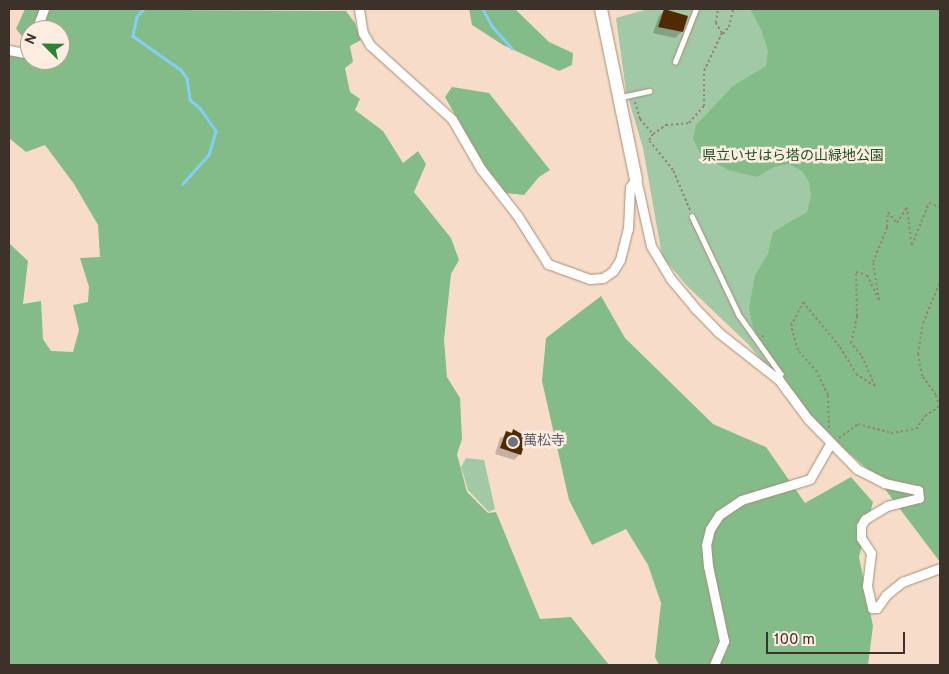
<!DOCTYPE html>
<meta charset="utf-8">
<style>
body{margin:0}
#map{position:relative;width:949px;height:674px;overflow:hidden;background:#f7ddc9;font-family:Overpass,"Noto Sans JP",sans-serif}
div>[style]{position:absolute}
.green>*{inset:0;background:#a2c9a5}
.forest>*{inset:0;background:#84bc89}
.shadow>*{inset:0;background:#0003}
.stream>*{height:2.5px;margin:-1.25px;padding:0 1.25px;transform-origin:1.25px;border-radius:1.25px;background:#80d0f3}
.building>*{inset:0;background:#502a02}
.path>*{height:2px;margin-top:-1px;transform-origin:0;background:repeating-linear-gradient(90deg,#958476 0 2.5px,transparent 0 5px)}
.roads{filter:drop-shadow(0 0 1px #a68e7b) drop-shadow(0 0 1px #a68e7b)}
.lane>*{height:4.5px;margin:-2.25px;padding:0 2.25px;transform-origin:2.25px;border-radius:2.25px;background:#fff}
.street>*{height:9px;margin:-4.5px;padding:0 4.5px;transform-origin:4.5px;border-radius:4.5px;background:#fff}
.secondary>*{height:12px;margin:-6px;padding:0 6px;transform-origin:6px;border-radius:6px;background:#fff}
.dots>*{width:14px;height:14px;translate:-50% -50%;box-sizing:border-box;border:2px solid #fcede0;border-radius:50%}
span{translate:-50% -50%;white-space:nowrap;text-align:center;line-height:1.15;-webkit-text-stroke:5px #fcede0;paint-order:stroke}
.park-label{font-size:14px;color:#195424}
.worship-label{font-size:14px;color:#5b616d}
.left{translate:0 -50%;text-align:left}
.frame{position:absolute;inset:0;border:10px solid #3c322a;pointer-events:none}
.north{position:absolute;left:20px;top:20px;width:50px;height:50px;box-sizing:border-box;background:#fcede0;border:1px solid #afa297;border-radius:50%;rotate:293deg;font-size:14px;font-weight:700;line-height:20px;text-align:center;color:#3c322a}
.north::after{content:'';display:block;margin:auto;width:18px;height:22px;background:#298435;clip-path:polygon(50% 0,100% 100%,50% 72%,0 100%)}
.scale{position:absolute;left:766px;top:632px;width:139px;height:22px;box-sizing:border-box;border:2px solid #3c322a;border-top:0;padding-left:6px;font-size:15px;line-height:18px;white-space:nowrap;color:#3c322a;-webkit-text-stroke:4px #fcede0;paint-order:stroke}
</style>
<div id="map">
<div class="green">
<i style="clip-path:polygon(648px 9px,940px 9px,940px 464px,857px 456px,830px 444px,748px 344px,686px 285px,662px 256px,643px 148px,626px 91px,616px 18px)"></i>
<i style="clip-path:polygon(466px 458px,484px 460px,495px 509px,489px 512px,468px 490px,461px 467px)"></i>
</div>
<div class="forest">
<i style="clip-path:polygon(evenodd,25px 9px,346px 11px,355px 23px,361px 40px,350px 46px,353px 62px,345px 68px,350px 92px,360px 99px,355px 110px,383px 131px,403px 163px,418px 151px,426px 164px,414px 192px,451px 238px,459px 260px,451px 274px,444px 340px,447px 377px,460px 398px,462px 439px,457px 454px,467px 492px,488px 513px,496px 512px,540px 619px,571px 617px,609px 665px,9px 665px,9px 243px,28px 261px,23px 304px,41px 301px,43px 339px,51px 351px,73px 352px,79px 330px,73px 305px,88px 302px,89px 287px,80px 258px,100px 257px,98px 225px,74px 184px,45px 145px,26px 152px,9px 138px,9px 52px,21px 53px,26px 41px,16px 29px,25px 9px,30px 30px,60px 30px,60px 60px,30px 60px,30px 30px)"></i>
<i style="clip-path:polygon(469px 9px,515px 9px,549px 42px,573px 53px,572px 65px,559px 71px,503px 45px,472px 25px)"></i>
<i style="clip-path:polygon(750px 9px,940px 9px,940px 562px,875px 476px,802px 412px,770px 364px,752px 324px,749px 308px,755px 275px,768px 254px,773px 232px,807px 212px,811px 195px,809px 182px,802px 171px,789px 164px,774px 167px,757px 177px,728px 170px,700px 153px,693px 139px,696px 125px,733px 86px,766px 66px,768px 51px,761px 29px)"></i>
<i style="clip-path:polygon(452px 87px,489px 93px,550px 170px,539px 177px,524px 195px,505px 193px,487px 172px,445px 97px)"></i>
<i style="clip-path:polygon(601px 296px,625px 338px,713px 424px,766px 447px,805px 503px,851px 477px,873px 502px,859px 557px,873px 626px,868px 665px,659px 665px,655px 657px,661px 603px,648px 565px,626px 529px,592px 545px,569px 500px,542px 381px,546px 338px)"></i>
</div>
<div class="shadow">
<i style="clip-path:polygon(665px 10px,682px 31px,675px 38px,653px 33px,659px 16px)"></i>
<i style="clip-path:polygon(514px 431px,520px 454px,514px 460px,495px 454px,500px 438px)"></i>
</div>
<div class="stream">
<i style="left:144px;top:9px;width:11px;rotate:131deg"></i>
<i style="left:137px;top:17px;width:19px;rotate:102deg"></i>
<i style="left:133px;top:36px;width:59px;rotate:35.3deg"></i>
<i style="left:181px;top:70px;width:10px;rotate:53deg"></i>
<i style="left:187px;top:78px;width:22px;rotate:82deg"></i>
<i style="left:190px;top:100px;width:13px;rotate:39deg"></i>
<i style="left:200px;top:108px;width:28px;rotate:55deg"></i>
<i style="left:216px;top:131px;width:25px;rotate:106deg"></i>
<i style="left:209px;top:155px;width:39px;rotate:132deg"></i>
<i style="left:483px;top:9px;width:19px;rotate:62deg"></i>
<i style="left:492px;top:26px;width:30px;rotate:48deg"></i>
</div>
<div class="building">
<i style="clip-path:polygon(664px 9px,688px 16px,683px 32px,658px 27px)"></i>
<i style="clip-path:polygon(513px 429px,527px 437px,521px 455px,500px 448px,506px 431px,512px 433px)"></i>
</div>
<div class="path">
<i style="left:723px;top:34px;width:9px;rotate:-49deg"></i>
<i style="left:729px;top:27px;width:18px;rotate:-77deg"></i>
<i style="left:635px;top:102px;width:18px;rotate:74deg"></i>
<i style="left:640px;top:119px;width:20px;rotate:49deg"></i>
<i style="left:690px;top:210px;width:43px;rotate:-113deg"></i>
<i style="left:673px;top:170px;width:38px;rotate:-129deg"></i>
<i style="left:649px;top:140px;width:7px;rotate:-56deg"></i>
<i style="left:653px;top:134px;width:16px;rotate:-35deg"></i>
<i style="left:666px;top:125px;width:23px;rotate:-5deg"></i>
<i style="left:689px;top:123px;width:23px;rotate:-49deg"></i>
<i style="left:704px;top:106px;width:35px;rotate:-90deg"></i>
<i style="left:704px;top:71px;width:42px;rotate:-64.7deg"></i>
<i style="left:722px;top:33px;width:12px;rotate:-121deg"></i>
<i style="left:716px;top:23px;width:14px;rotate:-82deg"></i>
<i style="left:762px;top:336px;width:5px"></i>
<i style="left:829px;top:428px;width:33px;rotate:-92deg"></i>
<i style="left:828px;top:395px;width:25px;rotate:-116deg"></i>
<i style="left:817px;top:372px;width:29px;rotate:-131deg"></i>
<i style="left:798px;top:350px;width:25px;rotate:-106deg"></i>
<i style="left:791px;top:326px;width:27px;rotate:-63deg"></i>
<i style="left:803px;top:302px;width:58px;rotate:50.6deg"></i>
<i style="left:840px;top:347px;width:31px;rotate:59deg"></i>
<i style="left:856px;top:374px;width:22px;rotate:32deg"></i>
<i style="left:875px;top:386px;width:34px;rotate:-114deg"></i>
<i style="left:861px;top:355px;width:16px;rotate:-130deg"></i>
<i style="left:851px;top:343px;width:28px;rotate:-77deg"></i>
<i style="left:857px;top:316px;width:44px;rotate:-91.3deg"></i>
<i style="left:856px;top:272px;width:11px;rotate:15deg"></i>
<i style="left:867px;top:275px;width:28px;rotate:64deg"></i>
<i style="left:879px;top:300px;width:38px;rotate:-99deg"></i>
<i style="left:873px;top:262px;width:38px;rotate:-68deg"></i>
<i style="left:887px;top:227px;width:15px;rotate:-86deg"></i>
<i style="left:888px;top:212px;width:14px;rotate:51deg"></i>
<i style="left:897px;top:223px;width:19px;rotate:-58deg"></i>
<i style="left:907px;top:207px;width:38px;rotate:83deg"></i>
<i style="left:912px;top:245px;width:45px;rotate:-68deg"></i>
<i style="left:929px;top:203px;width:12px;rotate:20deg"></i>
<i style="left:839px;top:438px;width:24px;rotate:-36deg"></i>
<i style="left:858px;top:424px;width:34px;rotate:15deg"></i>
<i style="left:891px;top:433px;width:25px;rotate:-9deg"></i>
<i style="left:916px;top:429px;width:16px;rotate:-55deg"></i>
<i style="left:925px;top:416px;width:17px;rotate:-33deg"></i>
<i style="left:939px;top:407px;width:12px;rotate:-104deg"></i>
<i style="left:936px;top:395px;width:24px;rotate:-126deg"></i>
<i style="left:922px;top:376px;width:22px;rotate:-100deg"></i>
<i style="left:918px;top:354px;width:31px;rotate:-81deg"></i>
<i style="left:923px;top:323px;width:44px;rotate:-67.5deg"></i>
</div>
<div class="roads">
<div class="lane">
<i style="left:675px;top:62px;width:57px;rotate:-68.4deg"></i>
<i style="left:621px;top:97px;width:29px;rotate:-12deg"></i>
<i style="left:692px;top:216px;width:110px;rotate:64.6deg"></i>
<i style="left:739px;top:315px;width:72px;rotate:54.6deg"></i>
<i style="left:781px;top:374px;width:6px;rotate:108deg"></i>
</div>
<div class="street">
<i style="left:359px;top:9px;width:24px;rotate:81deg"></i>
<i style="left:363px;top:33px;width:14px;rotate:60deg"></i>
<i style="left:370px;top:45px;width:110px;rotate:42.1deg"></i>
<i style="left:452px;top:119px;width:58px;rotate:59.9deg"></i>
<i style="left:481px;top:169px;width:58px;rotate:52deg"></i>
<i style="left:517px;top:215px;width:58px;rotate:57.7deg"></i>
<i style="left:548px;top:264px;width:45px;rotate:19.7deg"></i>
<i style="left:590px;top:279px;width:13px;rotate:-4deg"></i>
<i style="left:603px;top:278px;width:12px;rotate:-35deg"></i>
<i style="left:613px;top:271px;width:13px;rotate:-58deg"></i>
<i style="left:620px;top:260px;width:32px;rotate:-76deg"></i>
<i style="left:628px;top:229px;width:42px;rotate:-87.3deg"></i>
<i style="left:630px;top:187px;width:10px;rotate:-53deg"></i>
<i style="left:36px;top:30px;width:22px;rotate:-69deg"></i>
<i style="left:9px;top:50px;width:21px;rotate:11deg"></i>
<i style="left:636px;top:179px;width:69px;rotate:77.4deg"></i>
<i style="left:651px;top:246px;width:37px;rotate:59deg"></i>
<i style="left:670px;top:278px;width:38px;rotate:50deg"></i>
<i style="left:694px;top:307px;width:35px;rotate:46deg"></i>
<i style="left:718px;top:332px;width:78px;rotate:38.2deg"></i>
<i style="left:779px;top:380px;width:49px;rotate:53.4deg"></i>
<i style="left:808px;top:419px;width:70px;rotate:45.6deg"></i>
<i style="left:857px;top:469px;width:30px;rotate:27deg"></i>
<i style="left:884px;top:483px;width:35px;rotate:12deg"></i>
<i style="left:918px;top:490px;width:8px;rotate:83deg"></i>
<i style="left:919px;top:498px;width:33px;rotate:166deg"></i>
<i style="left:887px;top:506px;width:26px;rotate:149deg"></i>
<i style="left:865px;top:519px;width:8px;rotate:120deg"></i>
<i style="left:861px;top:526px;width:12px;rotate:90deg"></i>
<i style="left:861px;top:538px;width:18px;rotate:56deg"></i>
<i style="left:871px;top:553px;width:33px;rotate:97deg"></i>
<i style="left:867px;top:586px;width:23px;rotate:77deg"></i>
<i style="left:872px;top:608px;width:5px"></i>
<i style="left:877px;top:608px;width:16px;rotate:-55deg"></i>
<i style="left:886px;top:595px;width:21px;rotate:-39deg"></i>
<i style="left:902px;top:582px;width:40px;rotate:-20.2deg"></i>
<i style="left:714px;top:665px;width:26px;rotate:-67deg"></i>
<i style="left:724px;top:641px;width:77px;rotate:-102deg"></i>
<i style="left:708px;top:566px;width:21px;rotate:-95deg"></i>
<i style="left:706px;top:545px;width:16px;rotate:-76deg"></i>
<i style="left:710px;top:529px;width:17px;rotate:-57deg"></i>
<i style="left:719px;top:515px;width:27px;rotate:-34deg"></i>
<i style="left:741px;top:500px;width:72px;rotate:-16.9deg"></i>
<i style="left:810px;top:479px;width:40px;rotate:-60.3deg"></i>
</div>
<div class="secondary">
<i style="left:601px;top:9px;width:174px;rotate:78.4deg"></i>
</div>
</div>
<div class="dots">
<i style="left:513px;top:442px;background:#6b7280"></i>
</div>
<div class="park-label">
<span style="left:793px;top:157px">県立いせはら塔の山緑地公園</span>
</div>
<div class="worship-label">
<span class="left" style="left:523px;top:442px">萬松寺</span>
</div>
<div class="frame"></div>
<div class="north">N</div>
<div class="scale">100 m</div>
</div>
